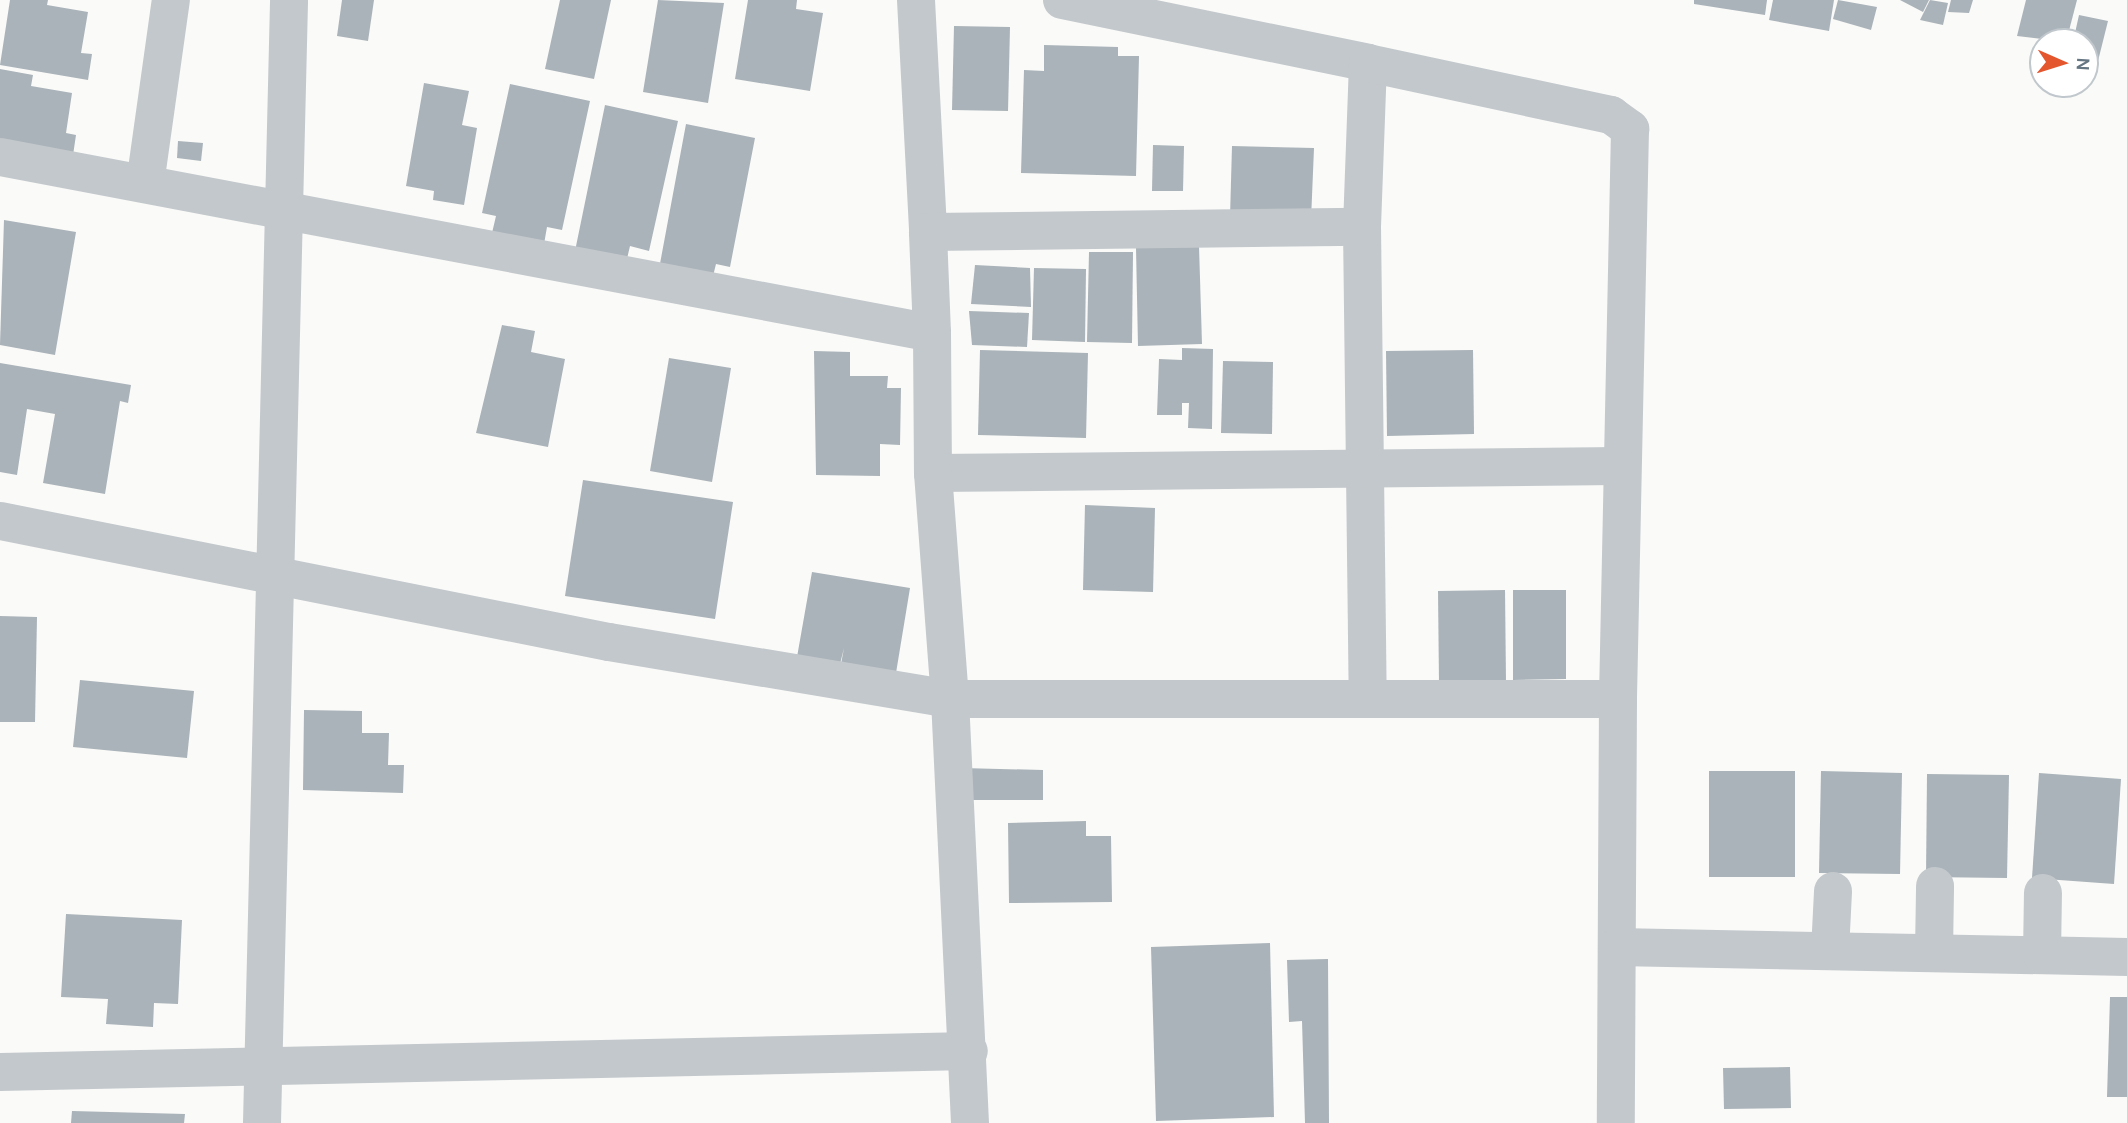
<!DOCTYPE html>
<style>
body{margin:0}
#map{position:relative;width:2127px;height:1123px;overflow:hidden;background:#fafaf8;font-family:Karla,sans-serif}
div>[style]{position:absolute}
.building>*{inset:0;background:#aab3b9}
.street>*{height:38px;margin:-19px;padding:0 19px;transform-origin:19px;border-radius:19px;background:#c3c8cc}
span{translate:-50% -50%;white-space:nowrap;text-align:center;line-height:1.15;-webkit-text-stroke:7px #fff;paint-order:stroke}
.north{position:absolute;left:2029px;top:28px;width:70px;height:70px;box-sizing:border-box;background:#fff;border:2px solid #c1c8cd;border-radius:50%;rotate:93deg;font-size:19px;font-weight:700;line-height:28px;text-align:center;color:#657683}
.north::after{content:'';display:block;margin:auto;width:24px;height:32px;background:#e4572e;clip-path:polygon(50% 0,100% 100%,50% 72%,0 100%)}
</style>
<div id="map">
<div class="building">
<i style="clip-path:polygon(10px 0,48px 0,47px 5px,88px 12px,81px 53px,92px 54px,88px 80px,0 65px)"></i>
<i style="clip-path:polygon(342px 0,374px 0,368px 41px,337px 36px)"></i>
<i style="clip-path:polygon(560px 0,611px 0,594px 79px,545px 69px)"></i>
<i style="clip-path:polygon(658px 0,724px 3px,708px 103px,643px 92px)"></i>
<i style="clip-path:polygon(748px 0,797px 0,796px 9px,823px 13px,810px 91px,735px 79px)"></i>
<i style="clip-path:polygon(1694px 0,1767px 0,1765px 15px,1694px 4px)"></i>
<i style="clip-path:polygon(1773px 0,1834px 0,1829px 31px,1769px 20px)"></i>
<i style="clip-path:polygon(1838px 0,1877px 7px,1871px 30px,1833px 19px)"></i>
<i style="clip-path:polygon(1900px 0,1929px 0,1923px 12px)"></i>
<i style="clip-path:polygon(1930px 0,1948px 3px,1943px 25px,1920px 20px)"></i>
<i style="clip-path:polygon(1951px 0,1973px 0,1969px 13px,1948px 12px)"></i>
<i style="clip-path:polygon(2026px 0,2077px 0,2066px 42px,2017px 36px)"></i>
<i style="clip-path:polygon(2079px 15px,2108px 21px,2096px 69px,2085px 67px,2085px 42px,2073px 42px)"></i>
<i style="clip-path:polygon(954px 26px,1010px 27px,1008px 111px,952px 110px)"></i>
<i style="clip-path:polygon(1044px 45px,1118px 47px,1118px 56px,1139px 56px,1136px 176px,1021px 173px,1024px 70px,1044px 71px)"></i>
<i style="clip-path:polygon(0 69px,33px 75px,31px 86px,72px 93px,66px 133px,76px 135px,72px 162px,0 142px)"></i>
<i style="clip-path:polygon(424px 83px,469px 91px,462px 125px,477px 128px,464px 205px,433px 200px,434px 191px,406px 186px)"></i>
<i style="clip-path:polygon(510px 84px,590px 101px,562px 230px,547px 227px,544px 244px,492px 233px,496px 216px,482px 213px)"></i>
<i style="clip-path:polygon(605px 105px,678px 121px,649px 251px,630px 246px,626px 263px,575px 251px)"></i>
<i style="clip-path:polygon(686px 124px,755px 138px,730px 267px,716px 264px,712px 280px,659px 269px)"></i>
<i style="clip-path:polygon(178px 141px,203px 143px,201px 161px,177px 158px)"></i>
<i style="clip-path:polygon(1153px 145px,1184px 146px,1183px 191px,1152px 191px)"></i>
<i style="clip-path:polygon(1232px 146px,1314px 148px,1311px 220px,1230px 217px)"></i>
<i style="clip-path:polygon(4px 220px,76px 232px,55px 355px,0 345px)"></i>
<i style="clip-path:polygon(1199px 246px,1202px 344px,1138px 346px,1136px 248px)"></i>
<i style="clip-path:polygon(1089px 252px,1133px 252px,1132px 343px,1087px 342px)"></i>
<i style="clip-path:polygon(975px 265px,1030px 268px,1031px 307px,971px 304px)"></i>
<i style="clip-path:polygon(1034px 268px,1086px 269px,1085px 342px,1032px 340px)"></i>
<i style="clip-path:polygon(969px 311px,1029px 313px,1027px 347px,972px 345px)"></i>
<i style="clip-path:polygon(502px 325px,535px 331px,531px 352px,565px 359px,548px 447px,476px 433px)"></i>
<i style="clip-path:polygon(1182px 348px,1213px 349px,1212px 429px,1188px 428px,1189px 403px,1182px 403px,1182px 415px,1157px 415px,1159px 359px,1182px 360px)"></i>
<i style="clip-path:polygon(980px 350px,1088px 353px,1086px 438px,978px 435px)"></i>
<i style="clip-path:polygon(1473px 350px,1474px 434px,1387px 436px,1386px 351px)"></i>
<i style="clip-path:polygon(814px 351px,850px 352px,850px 376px,888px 376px,887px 388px,901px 388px,900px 445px,880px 444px,880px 476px,816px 475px)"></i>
<i style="clip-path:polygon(669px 358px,731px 368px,712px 482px,650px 471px)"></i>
<i style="clip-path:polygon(1223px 361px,1273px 362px,1272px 434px,1221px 433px)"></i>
<i style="clip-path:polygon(0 363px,131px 385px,128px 403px,120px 401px,105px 494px,43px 483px,55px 414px,27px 409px,17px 475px,0 472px)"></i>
<i style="clip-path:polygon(583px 480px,733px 502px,715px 619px,565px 596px)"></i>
<i style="clip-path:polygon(1085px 505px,1155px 508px,1153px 592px,1083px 590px)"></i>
<i style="clip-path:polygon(812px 572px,910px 588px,896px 673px,841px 664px,844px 648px,840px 664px,797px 657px)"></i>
<i style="clip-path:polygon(1505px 590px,1506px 683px,1439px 684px,1438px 591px)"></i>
<i style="clip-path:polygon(1513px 590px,1566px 590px,1566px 679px,1513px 680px)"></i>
<i style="clip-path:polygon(0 616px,37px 617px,35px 722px,0 722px)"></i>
<i style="clip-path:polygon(80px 680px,194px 691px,187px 758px,73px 747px)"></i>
<i style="clip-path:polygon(304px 710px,362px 711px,362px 733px,389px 733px,388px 765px,404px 765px,403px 793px,303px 790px)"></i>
<i style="clip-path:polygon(962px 768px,1043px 770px,1043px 800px,962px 800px)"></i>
<i style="clip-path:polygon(1709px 771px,1795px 771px,1795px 877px,1709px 877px)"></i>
<i style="clip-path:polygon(1821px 771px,1902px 773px,1900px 874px,1819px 873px)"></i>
<i style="clip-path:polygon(2039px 773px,2121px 779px,2114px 884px,2032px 878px)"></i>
<i style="clip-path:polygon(1927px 774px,2009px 775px,2007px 878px,1926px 877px)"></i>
<i style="clip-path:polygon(1086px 821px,1086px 836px,1111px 836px,1112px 902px,1009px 903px,1008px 823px)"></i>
<i style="clip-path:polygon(66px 914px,182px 920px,178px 1004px,154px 1003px,153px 1027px,106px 1024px,108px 999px,61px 997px)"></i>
<i style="clip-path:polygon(1270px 943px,1274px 1117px,1156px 1121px,1151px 947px)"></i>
<i style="clip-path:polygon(1328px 959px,1329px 1123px,1305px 1123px,1302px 1021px,1289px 1022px,1287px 960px)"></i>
<i style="clip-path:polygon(2110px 997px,2127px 997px,2127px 1097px,2107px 1097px)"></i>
<i style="clip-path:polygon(1790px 1067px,1791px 1108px,1724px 1109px,1723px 1068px)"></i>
<i style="clip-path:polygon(72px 1111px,185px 1114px,184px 1123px,71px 1123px)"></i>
</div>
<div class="street">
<i style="left:916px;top:0;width:232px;rotate:87deg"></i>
<i style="left:928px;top:232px;width:434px;rotate:-0.7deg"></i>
<i style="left:1062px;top:0;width:312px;rotate:11.6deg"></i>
<i style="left:1368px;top:63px;width:164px;rotate:92.1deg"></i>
<i style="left:1362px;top:227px;width:469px;rotate:89.3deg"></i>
<i style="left:1368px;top:63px;width:249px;rotate:12.1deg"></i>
<i style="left:1611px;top:115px;width:24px;rotate:36deg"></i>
<i style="left:1630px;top:129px;width:570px;rotate:91.21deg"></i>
<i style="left:0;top:157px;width:948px;rotate:10.69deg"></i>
<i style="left:932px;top:333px;width:101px;rotate:-92.3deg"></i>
<i style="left:145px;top:184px;width:186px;rotate:-82deg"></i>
<i style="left:932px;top:333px;width:140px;rotate:89.6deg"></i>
<i style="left:933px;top:473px;width:686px;rotate:-0.58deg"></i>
<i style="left:933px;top:473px;width:227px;rotate:85.7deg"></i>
<i style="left:950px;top:699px;width:424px;rotate:87.3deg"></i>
<i style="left:0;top:521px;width:621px;rotate:11.24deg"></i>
<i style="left:609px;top:642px;width:346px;rotate:9.5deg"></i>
<i style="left:950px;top:699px;width:668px"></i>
<i style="left:1618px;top:699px;width:424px;rotate:90.3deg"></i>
<i style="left:1617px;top:947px;width:510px;rotate:1.12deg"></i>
<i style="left:1830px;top:951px;width:60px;rotate:-87.1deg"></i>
<i style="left:1934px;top:953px;width:67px;rotate:-89.1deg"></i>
<i style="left:2042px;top:955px;width:62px;rotate:-89.1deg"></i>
<i style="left:0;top:1072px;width:969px;rotate:-1.24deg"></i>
<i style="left:262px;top:1123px;width:1123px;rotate:-88.62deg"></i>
</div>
<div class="north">N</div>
</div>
